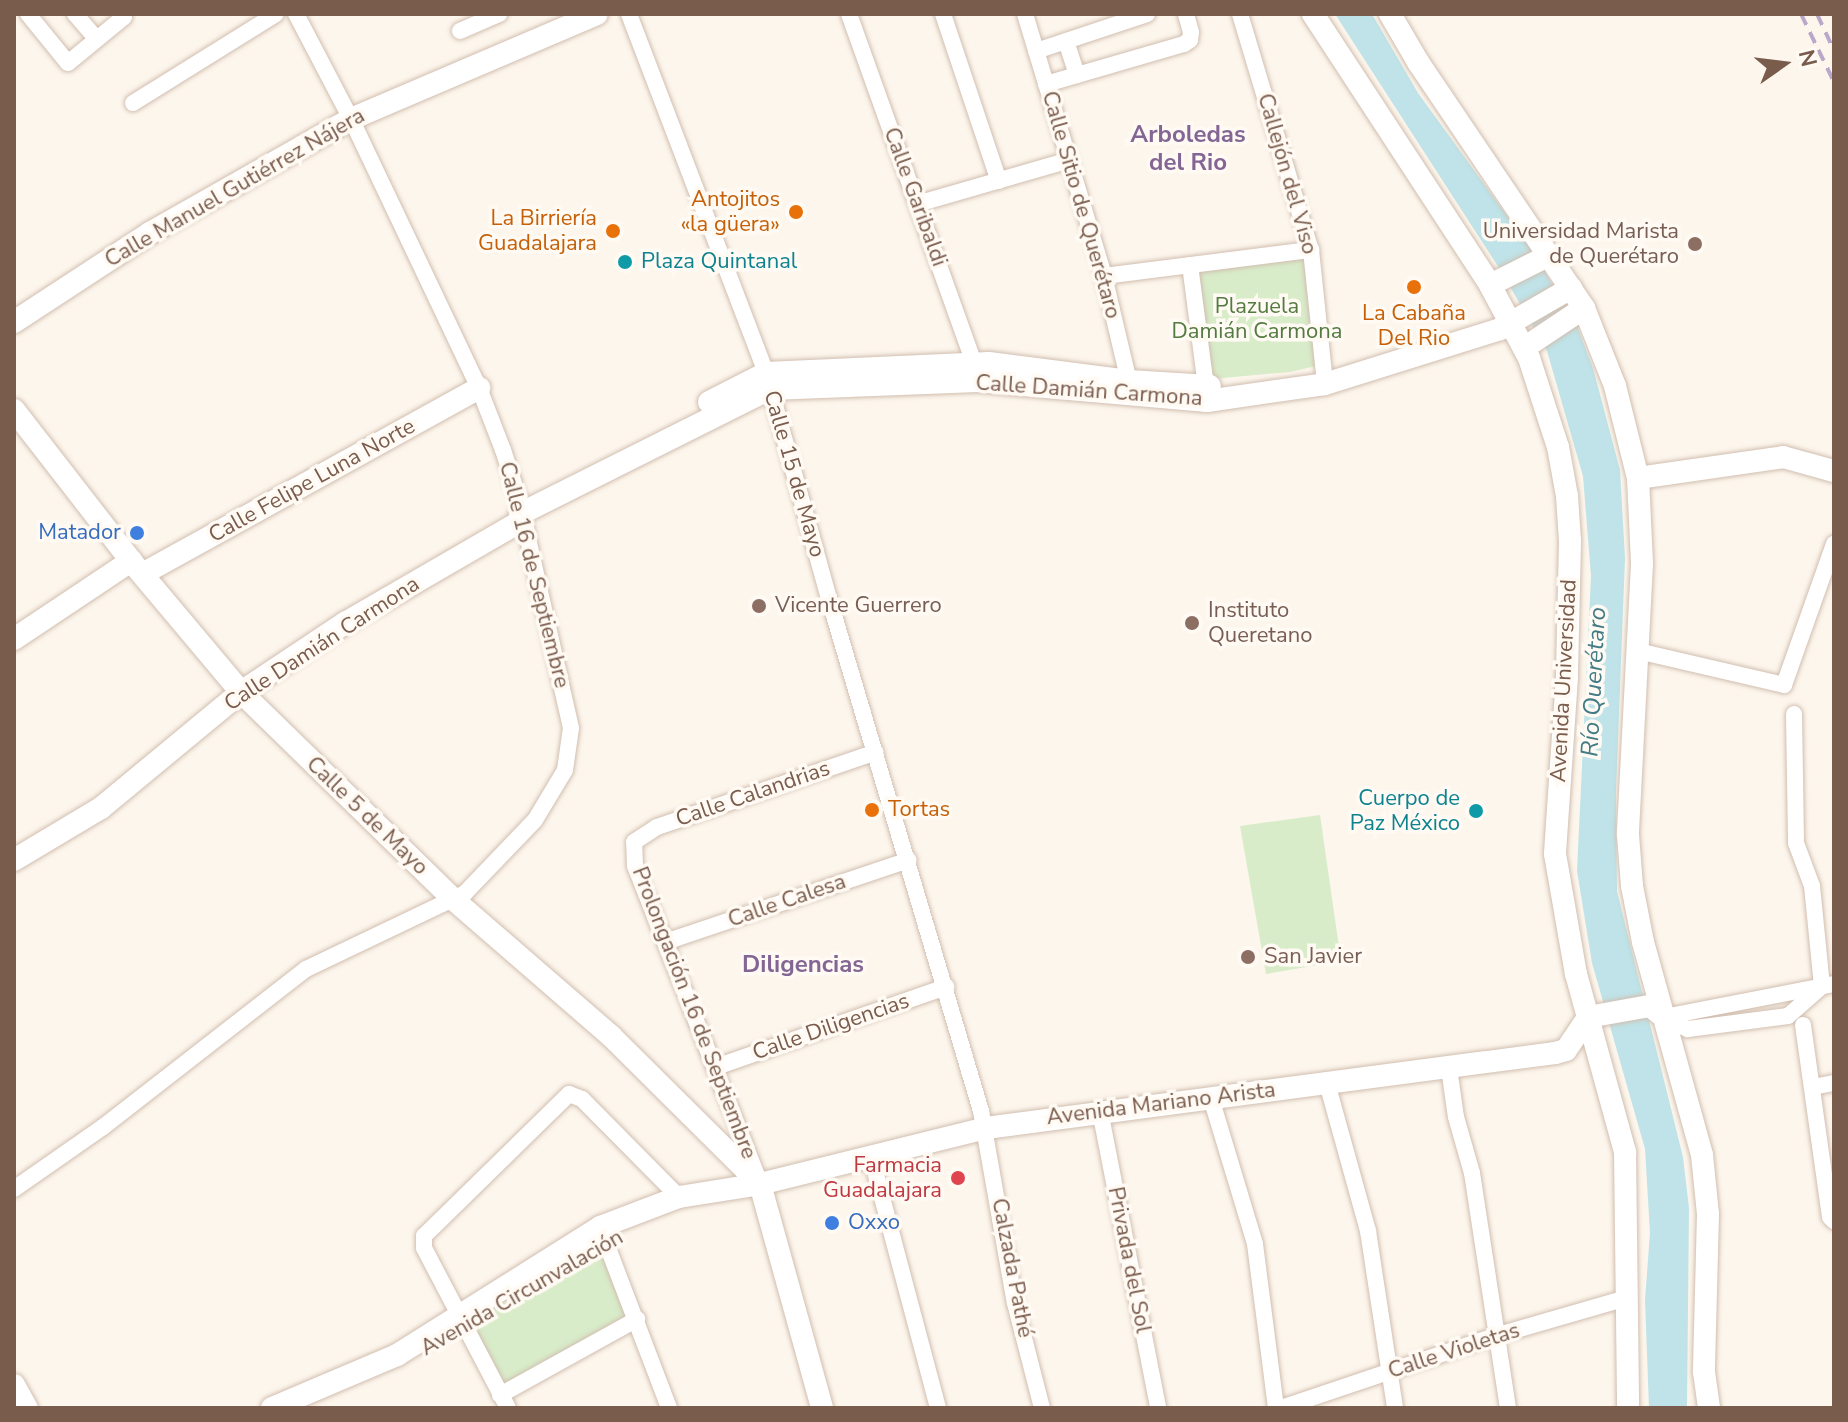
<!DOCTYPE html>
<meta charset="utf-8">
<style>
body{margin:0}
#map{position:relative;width:1848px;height:1422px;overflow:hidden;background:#fdf6ec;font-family:"Nunito Sans",sans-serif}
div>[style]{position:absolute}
.green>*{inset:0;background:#d8ecc9}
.water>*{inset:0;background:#bfe3e8}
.roads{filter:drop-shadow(0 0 2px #d1beb0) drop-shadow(0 0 2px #d1beb0)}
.street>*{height:16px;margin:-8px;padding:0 8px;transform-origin:8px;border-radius:8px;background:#fff}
.secondary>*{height:22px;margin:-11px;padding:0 11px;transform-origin:11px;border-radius:11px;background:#fff}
.rail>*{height:4px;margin-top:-2px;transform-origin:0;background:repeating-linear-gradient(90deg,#b9a8c9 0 12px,transparent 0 20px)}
.dots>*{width:22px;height:22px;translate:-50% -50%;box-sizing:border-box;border:4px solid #fffaf3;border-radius:50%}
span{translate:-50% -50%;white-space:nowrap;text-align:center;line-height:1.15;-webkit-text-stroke:7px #fffaf3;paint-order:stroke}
.street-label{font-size:22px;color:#7a5c4d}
.food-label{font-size:22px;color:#c56008}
.right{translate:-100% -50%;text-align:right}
.left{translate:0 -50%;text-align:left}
.education-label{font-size:22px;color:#785e54}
.culture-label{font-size:22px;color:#0d838f}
.park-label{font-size:22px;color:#537a41}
.shop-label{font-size:22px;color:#366cbe}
.health-label{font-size:22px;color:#be3a42}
.neighbourhood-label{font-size:24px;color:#846695;font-weight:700}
.water-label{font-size:24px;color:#437c86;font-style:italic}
.frame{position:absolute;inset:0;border:16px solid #7a5c4d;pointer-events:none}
.north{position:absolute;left:1744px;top:24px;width:80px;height:80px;-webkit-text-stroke:6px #fffaf3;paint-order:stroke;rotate:76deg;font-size:22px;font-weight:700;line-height:32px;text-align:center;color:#7a5c4d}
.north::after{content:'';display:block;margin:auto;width:28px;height:36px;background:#7a5c4d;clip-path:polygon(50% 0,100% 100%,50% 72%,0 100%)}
</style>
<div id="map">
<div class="green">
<i style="clip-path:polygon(1305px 257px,1316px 366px,1290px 372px,1212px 379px,1197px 271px)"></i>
<i style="clip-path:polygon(1320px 815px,1341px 961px,1266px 974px,1240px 826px)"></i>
<i style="clip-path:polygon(606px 1241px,637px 1319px,500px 1395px,465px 1327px)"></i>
</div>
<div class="water">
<i style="clip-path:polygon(1335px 14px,1372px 14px,1418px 93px,1532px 250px,1577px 326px,1593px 368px,1620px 470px,1625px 558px,1616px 793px,1617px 891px,1683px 1157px,1689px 1208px,1687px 1408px,1649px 1408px,1645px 1300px,1650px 1233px,1645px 1149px,1592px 963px,1577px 871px,1591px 576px,1583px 476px,1547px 351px,1501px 271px)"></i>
</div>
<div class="roads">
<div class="street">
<i style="left:28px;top:14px;width:63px;rotate:50.8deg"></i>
<i style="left:68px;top:63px;width:72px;rotate:-39.4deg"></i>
<i style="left:124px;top:17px;width:4px;rotate:-124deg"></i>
<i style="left:75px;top:14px;width:33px;rotate:49deg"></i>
<i style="left:629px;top:14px;width:384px;rotate:69.1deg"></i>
<i style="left:766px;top:373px;width:238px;rotate:74.4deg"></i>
<i style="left:830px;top:602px;width:531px;rotate:73.48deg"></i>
<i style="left:981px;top:1111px;width:195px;rotate:80deg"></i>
<i style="left:1015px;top:1303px;width:108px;rotate:75.6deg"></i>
<i style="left:849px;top:14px;width:379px;rotate:70.3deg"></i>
<i style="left:943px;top:14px;width:176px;rotate:71.5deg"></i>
<i style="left:1025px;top:14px;width:274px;rotate:73.2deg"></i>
<i style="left:1104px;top:276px;width:117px;rotate:76.7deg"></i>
<i style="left:1240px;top:14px;width:246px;rotate:73.3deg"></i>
<i style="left:1311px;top:250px;width:135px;rotate:84deg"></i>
<i style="left:460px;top:31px;width:43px;rotate:-23.6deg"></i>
<i style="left:1066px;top:41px;width:36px;rotate:72deg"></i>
<i style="left:1036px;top:51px;width:117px;rotate:-18.4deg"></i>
<i style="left:1046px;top:84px;width:144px;rotate:-16.2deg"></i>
<i style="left:1184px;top:44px;width:7px;rotate:-34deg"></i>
<i style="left:1190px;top:40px;width:8px;rotate:-83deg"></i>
<i style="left:1191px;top:32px;width:19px;rotate:-106deg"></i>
<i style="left:133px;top:103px;width:168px;rotate:-31.9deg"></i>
<i style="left:917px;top:204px;width:158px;rotate:-16.1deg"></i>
<i style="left:1190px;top:265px;width:122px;rotate:82.5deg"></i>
<i style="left:1104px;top:276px;width:209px;rotate:-7.2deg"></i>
<i style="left:1638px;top:651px;width:150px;rotate:13.1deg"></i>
<i style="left:1784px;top:685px;width:150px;rotate:-70.5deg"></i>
<i style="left:1794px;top:714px;width:129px;rotate:89.1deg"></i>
<i style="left:1796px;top:843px;width:46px;rotate:69.6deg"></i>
<i style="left:1812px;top:886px;width:100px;rotate:84.3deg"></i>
<i style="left:665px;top:942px;width:257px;rotate:-18.6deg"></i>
<i style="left:1664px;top:1017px;width:173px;rotate:-11deg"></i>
<i style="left:1664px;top:1017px;width:27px;rotate:27deg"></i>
<i style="left:1688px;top:1029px;width:101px;rotate:-7.4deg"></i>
<i style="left:1788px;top:1016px;width:44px;rotate:-41.3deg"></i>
<i style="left:1803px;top:1025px;width:194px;rotate:82deg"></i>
<i style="left:1830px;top:1217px;width:6px;rotate:45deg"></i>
<i style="left:716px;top:1067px;width:244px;rotate:-19.2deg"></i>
<i style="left:1449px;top:1068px;width:49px;rotate:81.9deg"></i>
<i style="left:1456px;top:1117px;width:58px;rotate:74.1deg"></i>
<i style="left:1472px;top:1173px;width:238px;rotate:81.3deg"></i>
<i style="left:1327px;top:1083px;width:154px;rotate:74.5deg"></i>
<i style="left:1368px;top:1231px;width:179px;rotate:81.3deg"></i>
<i style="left:1813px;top:1087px;width:21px;rotate:-11deg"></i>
<i style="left:1211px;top:1098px;width:152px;rotate:73.2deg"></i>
<i style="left:1255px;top:1244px;width:165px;rotate:82.7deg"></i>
<i style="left:1100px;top:1111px;width:303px;rotate:78.9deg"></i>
<i style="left:871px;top:1156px;width:261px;rotate:75.1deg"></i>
<i style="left:758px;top:1178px;width:335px;rotate:-111.5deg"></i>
<i style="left:635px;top:866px;width:24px;rotate:-92deg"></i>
<i style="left:634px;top:842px;width:27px;rotate:-33deg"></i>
<i style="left:657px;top:827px;width:231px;rotate:-18.9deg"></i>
<i style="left:14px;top:1189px;width:108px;rotate:-34.9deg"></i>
<i style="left:103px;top:1127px;width:257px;rotate:-37.9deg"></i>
<i style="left:306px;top:969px;width:176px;rotate:-25.5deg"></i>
<i style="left:465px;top:893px;width:101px;rotate:-46.2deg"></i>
<i style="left:535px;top:820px;width:58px;rotate:-59deg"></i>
<i style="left:565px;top:770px;width:42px;rotate:-81.9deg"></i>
<i style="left:571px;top:728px;width:235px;rotate:-102.8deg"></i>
<i style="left:519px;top:499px;width:52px;rotate:-108.1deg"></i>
<i style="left:503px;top:450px;width:66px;rotate:-111.2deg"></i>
<i style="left:479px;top:388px;width:298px;rotate:-115.4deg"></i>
<i style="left:351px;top:119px;width:119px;rotate:-117.6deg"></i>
<i style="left:600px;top:1227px;width:194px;rotate:69.1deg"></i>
<i style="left:500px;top:1395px;width:157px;rotate:-29deg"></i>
<i style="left:508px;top:1408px;width:181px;rotate:-117.7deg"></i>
<i style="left:424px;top:1248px;width:12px;rotate:-90deg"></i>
<i style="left:424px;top:1236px;width:203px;rotate:-44.4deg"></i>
<i style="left:569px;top:1094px;width:14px;rotate:21deg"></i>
<i style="left:582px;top:1099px;width:138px;rotate:45.3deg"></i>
<i style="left:1281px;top:1408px;width:226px;rotate:-18.6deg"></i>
<i style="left:1495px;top:1336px;width:137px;rotate:-16.1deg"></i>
</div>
<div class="secondary">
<i style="left:1313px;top:14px;width:324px;rotate:56.8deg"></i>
<i style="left:1490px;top:285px;width:83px;rotate:61.9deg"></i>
<i style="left:1529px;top:358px;width:94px;rotate:72deg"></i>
<i style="left:1558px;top:447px;width:50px;rotate:79.6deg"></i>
<i style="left:1567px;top:496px;width:45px;rotate:86.2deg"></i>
<i style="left:1570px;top:541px;width:136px;rotate:91.3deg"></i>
<i style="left:1567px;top:677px;width:177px;rotate:93.9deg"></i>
<i style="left:1555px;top:854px;width:122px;rotate:80.1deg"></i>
<i style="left:1576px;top:974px;width:185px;rotate:74.6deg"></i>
<i style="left:1625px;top:1152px;width:256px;rotate:89.3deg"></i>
<i style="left:1390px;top:14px;width:56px;rotate:59.7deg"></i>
<i style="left:1418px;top:62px;width:297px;rotate:56deg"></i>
<i style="left:1584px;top:308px;width:84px;rotate:68.3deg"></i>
<i style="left:1615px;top:386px;width:95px;rotate:76deg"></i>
<i style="left:1638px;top:478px;width:86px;rotate:87.3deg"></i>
<i style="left:1642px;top:564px;width:271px;rotate:93deg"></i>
<i style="left:1628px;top:835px;width:51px;rotate:85.5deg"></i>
<i style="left:1632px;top:886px;width:57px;rotate:78.9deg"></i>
<i style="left:1643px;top:942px;width:221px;rotate:74.5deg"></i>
<i style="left:1702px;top:1155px;width:59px;rotate:84.2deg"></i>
<i style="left:1708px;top:1214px;width:158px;rotate:91.5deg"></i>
<i style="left:1704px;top:1372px;width:36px;rotate:82deg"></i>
<i style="left:1490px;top:285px;width:67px;rotate:-26.6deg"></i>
<i style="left:14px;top:322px;width:163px;rotate:-33.2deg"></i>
<i style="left:150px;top:233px;width:231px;rotate:-29.6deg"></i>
<i style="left:351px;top:119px;width:267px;rotate:-23.1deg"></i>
<i style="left:1524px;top:348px;width:72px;rotate:-33.7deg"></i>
<i style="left:709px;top:402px;width:64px;rotate:-27deg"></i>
<i style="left:766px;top:373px;width:223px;rotate:-2.6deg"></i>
<i style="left:989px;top:363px;width:141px;rotate:7.3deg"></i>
<i style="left:1129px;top:381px;width:81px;rotate:3.5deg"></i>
<i style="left:14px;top:410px;width:191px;rotate:52.2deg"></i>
<i style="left:131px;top:561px;width:171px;rotate:50deg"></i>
<i style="left:241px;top:692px;width:298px;rotate:44.3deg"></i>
<i style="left:454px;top:900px;width:208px;rotate:40.9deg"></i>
<i style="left:611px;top:1036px;width:210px;rotate:44.8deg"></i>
<i style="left:760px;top:1184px;width:232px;rotate:74.5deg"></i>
<i style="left:1638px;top:478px;width:147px;rotate:-8.2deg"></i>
<i style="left:1783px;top:457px;width:53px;rotate:15.4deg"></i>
<i style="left:520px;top:514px;width:280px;rotate:-26.6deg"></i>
<i style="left:770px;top:389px;width:208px;rotate:-2.2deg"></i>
<i style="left:978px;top:381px;width:230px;rotate:5deg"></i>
<i style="left:1207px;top:401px;width:119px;rotate:-8.2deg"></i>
<i style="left:1325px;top:384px;width:183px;rotate:-17.4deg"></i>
<i style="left:1500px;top:329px;width:82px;rotate:-30deg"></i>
<i style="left:144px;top:573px;width:383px;rotate:-28.9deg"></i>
<i style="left:14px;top:639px;width:141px;rotate:-33.7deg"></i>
<i style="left:14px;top:860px;width:101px;rotate:-30.9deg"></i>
<i style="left:101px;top:808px;width:182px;rotate:-39.6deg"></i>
<i style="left:241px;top:692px;width:125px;rotate:-33.6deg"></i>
<i style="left:345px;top:623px;width:203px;rotate:-30.1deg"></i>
<i style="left:14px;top:1385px;width:26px;rotate:61deg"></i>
<i style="left:272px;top:1408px;width:136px;rotate:-23deg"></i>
<i style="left:397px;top:1355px;width:240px;rotate:-32.2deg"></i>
<i style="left:600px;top:1227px;width:85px;rotate:-20.8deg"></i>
<i style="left:679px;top:1197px;width:82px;rotate:-9.1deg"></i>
<i style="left:760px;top:1184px;width:233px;rotate:-13.9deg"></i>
<i style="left:986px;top:1128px;width:574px;rotate:-7.51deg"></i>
<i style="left:1555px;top:1053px;width:11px;rotate:-15deg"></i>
<i style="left:1566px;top:1050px;width:40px;rotate:-56deg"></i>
<i style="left:1588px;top:1017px;width:63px;rotate:-10.1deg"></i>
<i style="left:1650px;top:1006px;width:18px;rotate:38deg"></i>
</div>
</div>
<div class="rail">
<i style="left:1801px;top:14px;width:76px;rotate:64.1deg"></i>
<i style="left:1817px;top:14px;width:40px;rotate:65deg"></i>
</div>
<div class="dots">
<i style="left:796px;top:212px;background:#e8710a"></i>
<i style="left:613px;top:231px;background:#e8710a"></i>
<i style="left:1695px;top:244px;background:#8d6e63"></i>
<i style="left:625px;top:262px;background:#0f9aa8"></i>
<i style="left:1414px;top:287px;background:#e8710a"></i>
<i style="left:137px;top:533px;background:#3f7fe0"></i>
<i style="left:759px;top:606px;background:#8d6e63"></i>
<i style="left:1192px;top:623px;background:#8d6e63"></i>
<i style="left:872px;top:810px;background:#e8710a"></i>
<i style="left:1476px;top:811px;background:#0f9aa8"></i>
<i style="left:1248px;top:957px;background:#8d6e63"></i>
<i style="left:958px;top:1178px;background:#e0444e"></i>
<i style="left:832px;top:1223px;background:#3f7fe0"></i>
</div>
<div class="street-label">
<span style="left:1287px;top:174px;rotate:74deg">Callejón del Viso</span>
<span style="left:235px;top:188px;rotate:-30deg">Calle Manuel Gutiérrez Nájera</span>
<span style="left:915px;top:197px;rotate:70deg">Calle Garibaldi</span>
<span style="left:1081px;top:205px;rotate:74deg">Calle Sitio de Querétaro</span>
<span style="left:1089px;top:391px;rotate:4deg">Calle Damián Carmona</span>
<span style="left:794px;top:474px;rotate:74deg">Calle 15 de Mayo</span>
<span style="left:312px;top:481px;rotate:-29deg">Calle Felipe Luna Norte</span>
<span style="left:534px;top:575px;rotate:76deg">Calle 16 de Septiembre</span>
<span style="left:322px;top:644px;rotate:-33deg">Calle Damián Carmona</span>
<span style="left:1564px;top:681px;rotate:-87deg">Avenida Universidad</span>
<span style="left:753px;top:794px;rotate:-19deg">Calle Calandrias</span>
<span style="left:367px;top:816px;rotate:44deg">Calle 5 de Mayo</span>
<span style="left:787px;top:901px;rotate:-19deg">Calle Calesa</span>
<span style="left:694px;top:1013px;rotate:69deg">Prolongación 16 de Septiembre</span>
<span style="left:831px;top:1027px;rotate:-19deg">Calle Diligencias</span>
<span style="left:1161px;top:1104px;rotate:-7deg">Avenida Mariano Arista</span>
<span style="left:1129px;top:1260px;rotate:79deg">Privada del Sol</span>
<span style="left:1012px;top:1268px;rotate:79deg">Calzada Pathé</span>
<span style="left:522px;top:1293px;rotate:-30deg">Avenida Circunvalación</span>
<span style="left:1454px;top:1351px;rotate:-18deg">Calle Violetas</span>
</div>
<div class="food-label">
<span class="right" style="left:780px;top:212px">Antojitos<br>«la güera»</span>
<span class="right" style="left:597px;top:231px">La Birriería<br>Guadalajara</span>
<span style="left:1414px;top:326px">La Cabaña<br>Del Rio</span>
<span class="left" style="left:888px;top:810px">Tortas</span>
</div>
<div class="education-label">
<span class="right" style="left:1679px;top:244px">Universidad Marista<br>de Querétaro</span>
<span class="left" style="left:775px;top:606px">Vicente Guerrero</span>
<span class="left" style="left:1208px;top:623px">Instituto<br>Queretano</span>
<span class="left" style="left:1264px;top:957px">San Javier</span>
</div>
<div class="culture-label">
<span class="left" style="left:641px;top:262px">Plaza Quintanal</span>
<span class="right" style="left:1460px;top:811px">Cuerpo de<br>Paz México</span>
</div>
<div class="park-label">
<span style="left:1257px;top:319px">Plazuela<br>Damián Carmona</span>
</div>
<div class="shop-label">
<span class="right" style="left:121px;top:533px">Matador</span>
<span class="left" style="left:848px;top:1223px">Oxxo</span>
</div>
<div class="health-label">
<span class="right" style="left:942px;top:1178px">Farmacia<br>Guadalajara</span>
</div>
<div class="neighbourhood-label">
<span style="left:1188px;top:149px">Arboledas<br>del Rio</span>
<span style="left:803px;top:965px">Diligencias</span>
</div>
<div class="water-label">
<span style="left:1594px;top:682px;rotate:-87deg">Río Querétaro</span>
</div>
<div class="frame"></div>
<div class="north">N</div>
</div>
